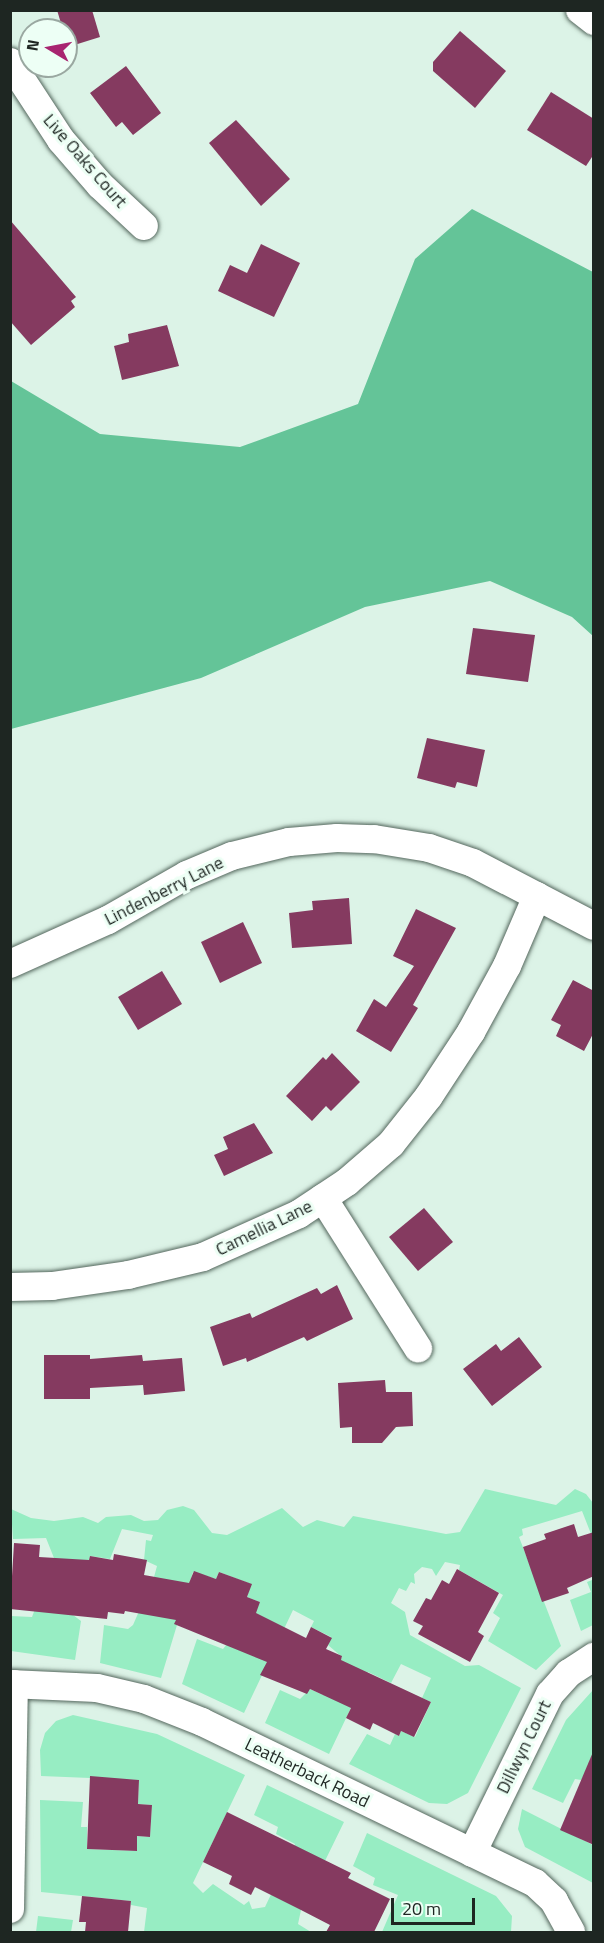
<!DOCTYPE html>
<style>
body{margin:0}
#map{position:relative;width:604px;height:1943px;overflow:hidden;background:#dcf3e7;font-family:"Titillium Web",sans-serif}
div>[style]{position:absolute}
.green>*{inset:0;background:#97edc3}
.forest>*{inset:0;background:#64c498}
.building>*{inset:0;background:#853a60}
.roads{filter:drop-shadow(0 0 2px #54675d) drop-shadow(0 0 2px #54675d)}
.minor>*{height:28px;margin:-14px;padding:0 14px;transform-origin:14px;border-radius:14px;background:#fff}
span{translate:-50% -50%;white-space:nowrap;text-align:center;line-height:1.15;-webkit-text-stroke:6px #edfff5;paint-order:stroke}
.street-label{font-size:18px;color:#1e2622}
.frame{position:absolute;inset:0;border:12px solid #1e2622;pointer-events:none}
.north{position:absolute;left:18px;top:18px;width:60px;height:60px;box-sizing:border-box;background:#edfff5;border:2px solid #9aa8a1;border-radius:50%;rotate:280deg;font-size:16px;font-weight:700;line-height:24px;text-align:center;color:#1e2622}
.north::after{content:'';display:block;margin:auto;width:21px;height:27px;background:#a82570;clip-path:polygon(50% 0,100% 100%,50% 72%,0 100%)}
.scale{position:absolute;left:391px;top:1898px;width:84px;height:27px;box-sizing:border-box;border:3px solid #1e2622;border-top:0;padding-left:8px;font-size:18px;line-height:21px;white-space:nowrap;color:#1e2622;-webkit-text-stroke:4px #edfff5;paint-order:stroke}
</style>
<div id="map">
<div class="green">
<i style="clip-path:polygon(485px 1489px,556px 1505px,575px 1489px,586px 1494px,593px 1503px,593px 1539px,582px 1511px,522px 1529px,523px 1535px,519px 1537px,561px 1646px,536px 1670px,488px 1641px,500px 1618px,493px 1613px,503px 1595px,459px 1570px,460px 1565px,445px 1562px,436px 1576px,432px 1569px,422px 1567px,414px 1574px,415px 1584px,411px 1582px,406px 1591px,399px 1588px,391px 1603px,405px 1612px,410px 1635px,465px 1666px,479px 1665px,521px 1688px,468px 1793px,447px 1804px,429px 1803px,349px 1764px,367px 1734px,390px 1745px,395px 1734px,399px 1736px,401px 1731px,415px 1737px,431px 1702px,422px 1698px,431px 1678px,401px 1664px,391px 1683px,368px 1672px,329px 1754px,265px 1723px,280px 1690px,300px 1699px,310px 1689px,323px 1695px,342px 1657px,328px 1645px,331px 1637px,311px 1627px,314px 1621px,293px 1610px,244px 1713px,182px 1684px,197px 1639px,223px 1649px,260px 1602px,247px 1597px,251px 1584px,219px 1572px,216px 1579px,193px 1572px,161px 1678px,100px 1663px,104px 1625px,128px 1629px,133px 1625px,154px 1577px,157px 1566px,144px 1560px,146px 1540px,151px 1541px,153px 1535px,122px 1529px,110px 1559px,90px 1556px,82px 1603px,73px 1615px,81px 1621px,75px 1660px,11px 1651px,11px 1616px,32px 1617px,54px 1558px,46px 1538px,13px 1539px,11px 1509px,31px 1518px,54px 1521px,83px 1517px,98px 1523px,106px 1517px,131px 1515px,144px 1521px,158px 1520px,167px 1510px,183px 1506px,194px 1510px,212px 1533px,227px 1535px,282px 1508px,303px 1527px,317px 1520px,344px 1527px,353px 1516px,446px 1534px,460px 1532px)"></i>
<i style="clip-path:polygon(593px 1572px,593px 1625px,581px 1631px,570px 1600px,591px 1592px,587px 1582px,592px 1580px)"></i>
<i style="clip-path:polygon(593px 1690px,593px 1762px,581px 1780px,575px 1779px,563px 1803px,532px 1789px,566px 1720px)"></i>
<i style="clip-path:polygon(73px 1715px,157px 1734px,245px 1775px,193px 1883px,203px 1893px,213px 1884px,244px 1905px,249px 1901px,252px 1909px,265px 1907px,295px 1844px,276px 1834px,278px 1827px,254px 1815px,267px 1785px,344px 1822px,301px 1910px,298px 1924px,311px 1932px,144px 1932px,147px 1908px,131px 1905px,131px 1901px,41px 1892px,40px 1800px,83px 1802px,81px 1827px,87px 1827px,87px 1849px,136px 1851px,137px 1836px,150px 1837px,152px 1805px,138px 1804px,139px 1780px,41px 1776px,40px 1750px,45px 1733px,56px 1721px)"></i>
<i style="clip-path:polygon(522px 1809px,593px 1845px,593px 1883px,525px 1847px,518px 1829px)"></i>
<i style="clip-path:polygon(367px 1833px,496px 1896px,512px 1916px,511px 1932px,382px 1932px,398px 1895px,373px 1885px,375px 1878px,353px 1866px)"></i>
<i style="clip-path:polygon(38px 1916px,73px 1920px,71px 1932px,36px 1932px)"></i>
</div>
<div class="forest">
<i style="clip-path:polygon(472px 209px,593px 272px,593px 636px,572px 617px,490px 581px,365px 607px,201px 678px,11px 729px,11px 381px,100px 434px,240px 447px,358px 404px,415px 259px)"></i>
</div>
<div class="building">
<i style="clip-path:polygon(57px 10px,92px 10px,100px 37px,68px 47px)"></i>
<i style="clip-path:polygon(460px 31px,506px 71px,475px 108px,433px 71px,433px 62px)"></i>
<i style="clip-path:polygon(126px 66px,161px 113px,133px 135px,122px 122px,116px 127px,90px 93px)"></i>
<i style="clip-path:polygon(551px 92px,594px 119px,594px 154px,586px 166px,527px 130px)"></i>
<i style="clip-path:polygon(236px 120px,290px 179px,261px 206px,209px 143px)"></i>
<i style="clip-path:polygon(10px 220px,76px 297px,71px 301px,75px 307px,31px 345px,10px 321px)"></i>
<i style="clip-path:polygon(261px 244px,300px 263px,274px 317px,218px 291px,230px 265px,247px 273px)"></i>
<i style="clip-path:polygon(167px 325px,179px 366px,122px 380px,114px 346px,129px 342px,128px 334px)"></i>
<i style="clip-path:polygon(473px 628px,535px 635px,528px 682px,466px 674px)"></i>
<i style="clip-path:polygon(427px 738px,485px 750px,477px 787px,457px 782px,455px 788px,417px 778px)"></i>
<i style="clip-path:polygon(349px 898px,352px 944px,292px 948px,289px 913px,313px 910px,312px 901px)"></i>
<i style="clip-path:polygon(416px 909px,456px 928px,413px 1005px,418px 1008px,391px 1052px,356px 1031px,374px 999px,386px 1007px,414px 966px,393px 956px)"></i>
<i style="clip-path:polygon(243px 922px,262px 963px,220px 983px,201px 942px)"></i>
<i style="clip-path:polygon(162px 971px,182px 1004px,138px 1030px,118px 997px)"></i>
<i style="clip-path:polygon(573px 980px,594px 991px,594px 1032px,584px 1051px,556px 1036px,561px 1025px,551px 1020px)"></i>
<i style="clip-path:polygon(332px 1053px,360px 1082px,331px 1111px,326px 1106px,312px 1121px,286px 1096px,323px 1057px,326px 1060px)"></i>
<i style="clip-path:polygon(254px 1123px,273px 1153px,224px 1176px,214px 1155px,228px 1149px,223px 1137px)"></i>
<i style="clip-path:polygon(424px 1208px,453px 1242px,418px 1271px,389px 1237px)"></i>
<i style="clip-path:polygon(337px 1285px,353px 1319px,307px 1341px,304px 1337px,247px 1362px,246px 1358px,223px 1366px,210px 1327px,250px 1313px,252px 1318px,317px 1288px,321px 1294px)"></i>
<i style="clip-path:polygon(519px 1337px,542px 1367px,492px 1406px,463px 1369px,496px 1344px,501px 1351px)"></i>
<i style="clip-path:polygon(44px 1355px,90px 1355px,90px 1359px,142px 1355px,143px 1361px,182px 1358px,185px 1391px,144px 1395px,143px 1385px,90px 1388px,90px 1399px,44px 1399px)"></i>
<i style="clip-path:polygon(385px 1380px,386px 1392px,412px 1392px,413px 1426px,396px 1427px,382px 1443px,352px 1443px,352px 1427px,340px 1428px,338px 1383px)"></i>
<i style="clip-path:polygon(574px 1524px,578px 1537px,594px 1532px,594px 1576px,567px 1588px,569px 1593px,542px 1602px,523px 1547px,546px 1539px,544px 1534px)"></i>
<i style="clip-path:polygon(14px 1543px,40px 1545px,39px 1557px,89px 1560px,90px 1556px,113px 1560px,114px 1554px,147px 1560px,144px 1575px,189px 1583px,194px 1571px,216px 1579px,219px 1572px,252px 1584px,247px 1597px,260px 1602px,256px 1613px,306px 1638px,311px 1627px,332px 1638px,326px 1649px,342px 1656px,341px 1660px,431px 1702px,414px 1737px,401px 1731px,399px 1736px,373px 1723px,370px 1730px,346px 1718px,351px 1708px,310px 1689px,307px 1694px,260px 1675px,267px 1662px,174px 1624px,176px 1620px,125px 1611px,124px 1614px,108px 1612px,107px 1619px,10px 1609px)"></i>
<i style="clip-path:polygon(457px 1569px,499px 1593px,478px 1632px,484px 1636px,470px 1662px,418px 1634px,423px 1626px,413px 1621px,426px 1598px,431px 1600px,442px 1580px,449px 1584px)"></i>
<i style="clip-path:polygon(593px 1752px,594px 1752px,594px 1845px,560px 1830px)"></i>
<i style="clip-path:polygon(90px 1776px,139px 1780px,138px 1804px,152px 1805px,150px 1837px,137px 1836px,137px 1851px,87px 1849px)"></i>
<i style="clip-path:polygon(227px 1812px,351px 1873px,348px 1878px,390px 1899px,374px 1932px,326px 1932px,330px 1925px,301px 1910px,255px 1887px,251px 1895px,229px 1884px,232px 1876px,203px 1862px)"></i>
<i style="clip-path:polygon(82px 1896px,131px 1901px,128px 1932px,85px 1932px,86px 1922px,79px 1922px)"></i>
</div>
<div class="roads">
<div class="minor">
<i style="left:580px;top:10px;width:18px;rotate:38deg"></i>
<i style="left:10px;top:62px;width:93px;rotate:56.8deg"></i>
<i style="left:61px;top:140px;width:60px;rotate:49.1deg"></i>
<i style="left:100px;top:185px;width:60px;rotate:43deg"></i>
<i style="left:10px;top:964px;width:107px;rotate:-24.2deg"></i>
<i style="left:108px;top:920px;width:91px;rotate:-29.7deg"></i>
<i style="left:187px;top:875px;width:49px;rotate:-22.9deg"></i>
<i style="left:232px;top:856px;width:59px;rotate:-13.8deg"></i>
<i style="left:289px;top:842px;width:48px;rotate:-4.8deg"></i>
<i style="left:337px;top:838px;width:37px;rotate:2deg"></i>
<i style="left:374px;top:839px;width:56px;rotate:9.3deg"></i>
<i style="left:429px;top:848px;width:46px;rotate:18.8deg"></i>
<i style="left:473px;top:863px;width:136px;rotate:27.5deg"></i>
<i style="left:323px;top:1198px;width:178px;rotate:57.7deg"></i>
<i style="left:10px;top:1287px;width:42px;rotate:-1.4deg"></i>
<i style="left:52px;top:1286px;width:77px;rotate:-8.2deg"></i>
<i style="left:128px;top:1275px;width:77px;rotate:-13.5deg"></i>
<i style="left:203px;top:1257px;width:105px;rotate:-24.1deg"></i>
<i style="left:299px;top:1214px;width:58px;rotate:-33.7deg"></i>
<i style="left:347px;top:1182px;width:58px;rotate:-40.8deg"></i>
<i style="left:391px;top:1144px;width:61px;rotate:-51.6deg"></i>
<i style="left:429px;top:1096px;width:77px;rotate:-56.7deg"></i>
<i style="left:471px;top:1032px;width:75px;rotate:-61.4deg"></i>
<i style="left:507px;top:966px;width:76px;rotate:-66.8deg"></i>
<i style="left:10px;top:1684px;width:87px;rotate:2.6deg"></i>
<i style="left:97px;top:1688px;width:48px;rotate:13.2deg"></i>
<i style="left:144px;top:1699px;width:62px;rotate:21.6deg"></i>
<i style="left:202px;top:1722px;width:370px;rotate:25.8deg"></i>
<i style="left:535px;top:1883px;width:26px;rotate:43deg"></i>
<i style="left:554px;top:1901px;width:35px;rotate:61deg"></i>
<i style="left:472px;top:1853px;width:177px;rotate:-63.9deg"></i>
<i style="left:550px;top:1694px;width:28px;rotate:-48deg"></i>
<i style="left:569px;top:1673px;width:30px;rotate:-33deg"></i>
<i style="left:10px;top:1909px;width:225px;rotate:-89deg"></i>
</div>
</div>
<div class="street-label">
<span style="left:85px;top:161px;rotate:49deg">Live Oaks Court</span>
<span style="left:164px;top:891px;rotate:-27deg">Lindenberry Lane</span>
<span style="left:264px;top:1228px;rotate:-26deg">Camellia Lane</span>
<span style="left:524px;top:1747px;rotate:-64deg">Dillwyn Court</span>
<span style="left:307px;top:1773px;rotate:26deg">Leatherback Road</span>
</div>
<div class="frame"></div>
<div class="north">N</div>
<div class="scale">20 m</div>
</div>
